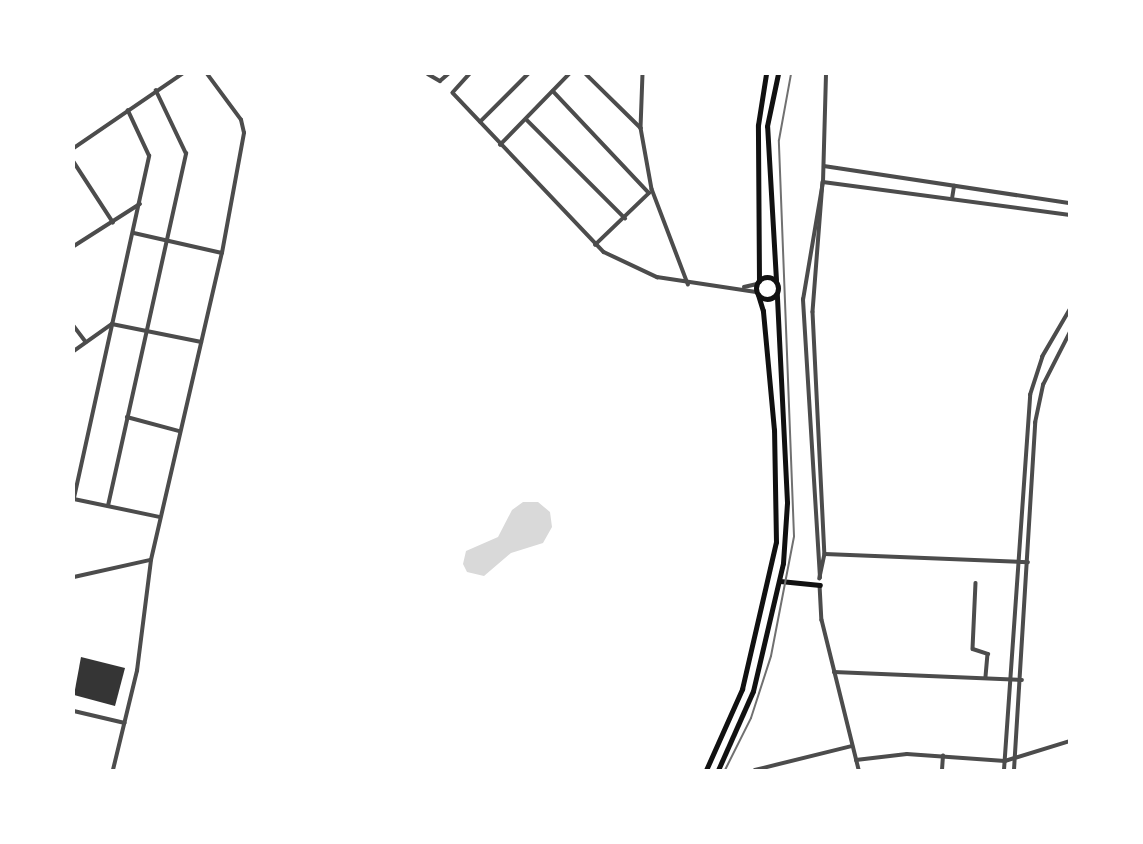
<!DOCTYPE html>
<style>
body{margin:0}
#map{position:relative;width:1143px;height:844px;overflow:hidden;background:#fff;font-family:"Alegreya Sans",sans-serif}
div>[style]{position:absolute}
.water>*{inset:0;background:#d9d9d9}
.building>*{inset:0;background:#353535}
.minor>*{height:3.5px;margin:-1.75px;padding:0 1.75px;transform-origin:1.75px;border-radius:1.75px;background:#4c4c4c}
.tertiary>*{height:3.5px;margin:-1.75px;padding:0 1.75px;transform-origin:1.75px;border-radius:1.75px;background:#4c4c4c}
.trunk>*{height:5px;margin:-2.5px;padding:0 2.5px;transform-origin:2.5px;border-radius:2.5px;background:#111}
.trunk>.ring{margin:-2.5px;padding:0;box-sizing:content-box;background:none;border:5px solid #111;border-radius:50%}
.tram>*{height:2px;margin:-1px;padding:0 1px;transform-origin:1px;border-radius:1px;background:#707070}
span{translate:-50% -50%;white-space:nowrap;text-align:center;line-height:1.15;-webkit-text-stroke:7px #fff;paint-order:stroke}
.frame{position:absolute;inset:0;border:75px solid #fff;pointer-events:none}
</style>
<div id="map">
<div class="water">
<i style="clip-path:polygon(523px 502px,538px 502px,550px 512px,552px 527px,543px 543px,511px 553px,484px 576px,467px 572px,463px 564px,466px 551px,498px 537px,512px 510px)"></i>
</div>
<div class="building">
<i style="clip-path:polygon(81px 657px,125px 668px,115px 706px,74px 695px)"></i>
</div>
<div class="minor">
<i style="left:428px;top:74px;width:14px;rotate:30deg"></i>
<i style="left:440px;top:81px;width:11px;rotate:-41deg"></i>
<i style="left:470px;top:74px;width:25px;rotate:132deg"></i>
<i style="left:453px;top:93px;width:219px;rotate:46.5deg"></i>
<i style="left:604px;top:252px;width:59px;rotate:25.3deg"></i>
<i style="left:657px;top:277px;width:100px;rotate:8.6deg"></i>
<i style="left:586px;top:74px;width:77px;rotate:44.5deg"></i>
<i style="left:643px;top:74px;width:54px;rotate:92.1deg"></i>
<i style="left:641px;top:128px;width:62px;rotate:79.8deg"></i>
<i style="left:652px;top:189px;width:102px;rotate:69.2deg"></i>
<i style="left:553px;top:91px;width:140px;rotate:46.7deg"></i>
<i style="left:527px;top:120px;width:139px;rotate:45deg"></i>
<i style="left:480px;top:122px;width:68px;rotate:-45deg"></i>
<i style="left:500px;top:145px;width:99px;rotate:-45.8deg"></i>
<i style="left:74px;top:148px;width:131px;rotate:-34.4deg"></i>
<i style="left:74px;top:162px;width:72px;rotate:57deg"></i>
<i style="left:824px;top:166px;width:249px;rotate:8.6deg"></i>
<i style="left:823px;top:182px;width:249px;rotate:7.6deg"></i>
<i style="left:952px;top:199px;width:13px;rotate:-81deg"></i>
<i style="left:134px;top:233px;width:90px;rotate:12.8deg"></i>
<i style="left:595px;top:245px;width:75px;rotate:-43.9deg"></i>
<i style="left:74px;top:246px;width:78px;rotate:-32.5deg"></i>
<i style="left:744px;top:287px;width:13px;rotate:-13deg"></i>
<i style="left:74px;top:326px;width:20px;rotate:53deg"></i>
<i style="left:74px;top:351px;width:47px;rotate:-35.4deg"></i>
<i style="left:112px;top:324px;width:91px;rotate:11.4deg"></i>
<i style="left:127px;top:417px;width:54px;rotate:15.1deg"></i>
<i style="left:74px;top:498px;width:350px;rotate:-77.6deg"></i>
<i style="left:149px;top:156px;width:50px;rotate:-115deg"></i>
<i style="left:74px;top:499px;width:88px;rotate:11.8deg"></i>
<i style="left:108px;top:506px;width:361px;rotate:-77.5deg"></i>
<i style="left:186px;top:154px;width:70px;rotate:-115.5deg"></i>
<i style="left:825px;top:554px;width:203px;rotate:2.3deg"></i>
<i style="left:74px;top:577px;width:78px;rotate:-12.6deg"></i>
<i style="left:976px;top:583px;width:66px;rotate:92.6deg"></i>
<i style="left:973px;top:649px;width:16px;rotate:18deg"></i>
<i style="left:988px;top:654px;width:24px;rotate:95deg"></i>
<i style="left:834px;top:672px;width:188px;rotate:2.4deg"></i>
<i style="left:74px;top:711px;width:52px;rotate:13.2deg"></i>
<i style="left:856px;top:760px;width:51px;rotate:-6.7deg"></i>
<i style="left:907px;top:754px;width:98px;rotate:4.1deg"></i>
<i style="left:1005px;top:761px;width:68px;rotate:-17.1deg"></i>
<i style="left:113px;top:770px;width:102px;rotate:-76.4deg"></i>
<i style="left:137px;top:671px;width:112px;rotate:-82.8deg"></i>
<i style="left:151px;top:560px;width:315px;rotate:-77deg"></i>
<i style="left:222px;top:253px;width:122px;rotate:-79.6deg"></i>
<i style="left:244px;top:133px;width:13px;rotate:-103deg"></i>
<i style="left:241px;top:120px;width:57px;rotate:-126.5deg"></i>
<i style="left:755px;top:770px;width:100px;rotate:-13.9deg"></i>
<i style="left:942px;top:770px;width:14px;rotate:-86deg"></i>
<i style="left:1004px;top:770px;width:376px;rotate:-86deg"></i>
<i style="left:1030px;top:395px;width:40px;rotate:-72deg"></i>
<i style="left:1042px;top:357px;width:56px;rotate:-59.7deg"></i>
<i style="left:1014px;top:770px;width:348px;rotate:-86.5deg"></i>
<i style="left:1035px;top:423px;width:39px;rotate:-78deg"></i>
<i style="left:1043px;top:385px;width:59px;rotate:-63deg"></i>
</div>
<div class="tertiary">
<i style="left:823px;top:182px;width:130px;rotate:94.4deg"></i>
<i style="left:813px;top:312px;width:242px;rotate:87.2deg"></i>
<i style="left:825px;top:554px;width:25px;rotate:102deg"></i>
<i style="left:820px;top:578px;width:279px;rotate:-93.5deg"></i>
<i style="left:803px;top:300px;width:120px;rotate:-80.4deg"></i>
<i style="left:823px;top:182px;width:108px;rotate:-88.4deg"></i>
<i style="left:820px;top:585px;width:35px;rotate:87deg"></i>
<i style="left:822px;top:620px;width:154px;rotate:76.1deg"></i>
</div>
<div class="trunk">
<i class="ring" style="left:756px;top:277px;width:17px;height:17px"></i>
<i style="left:776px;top:280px;width:154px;rotate:-93.3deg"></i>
<i style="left:767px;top:126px;width:53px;rotate:-78.1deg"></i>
<i style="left:759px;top:281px;width:156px;rotate:-90.4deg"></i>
<i style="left:758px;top:125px;width:52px;rotate:-81.1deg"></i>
<i style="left:780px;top:581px;width:40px;rotate:5.7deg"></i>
<i style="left:706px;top:770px;width:89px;rotate:-66deg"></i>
<i style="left:742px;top:689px;width:151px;rotate:-77deg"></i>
<i style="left:776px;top:542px;width:112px;rotate:-91deg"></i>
<i style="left:774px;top:430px;width:120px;rotate:-95.3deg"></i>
<i style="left:763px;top:311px;width:17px;rotate:-107deg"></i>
<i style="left:718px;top:770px;width:86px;rotate:-66.1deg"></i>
<i style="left:753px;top:691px;width:131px;rotate:-76.8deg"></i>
<i style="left:783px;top:563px;width:61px;rotate:-86.2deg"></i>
<i style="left:787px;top:502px;width:208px;rotate:-92.8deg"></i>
</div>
<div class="tram">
<i style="left:725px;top:770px;width:58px;rotate:-63.4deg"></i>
<i style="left:751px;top:718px;width:65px;rotate:-72.1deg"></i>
<i style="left:771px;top:656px;width:122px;rotate:-79.1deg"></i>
<i style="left:794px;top:536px;width:396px;rotate:-92.2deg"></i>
<i style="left:779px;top:140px;width:67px;rotate:-79.7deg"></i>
</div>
<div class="frame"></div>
</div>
